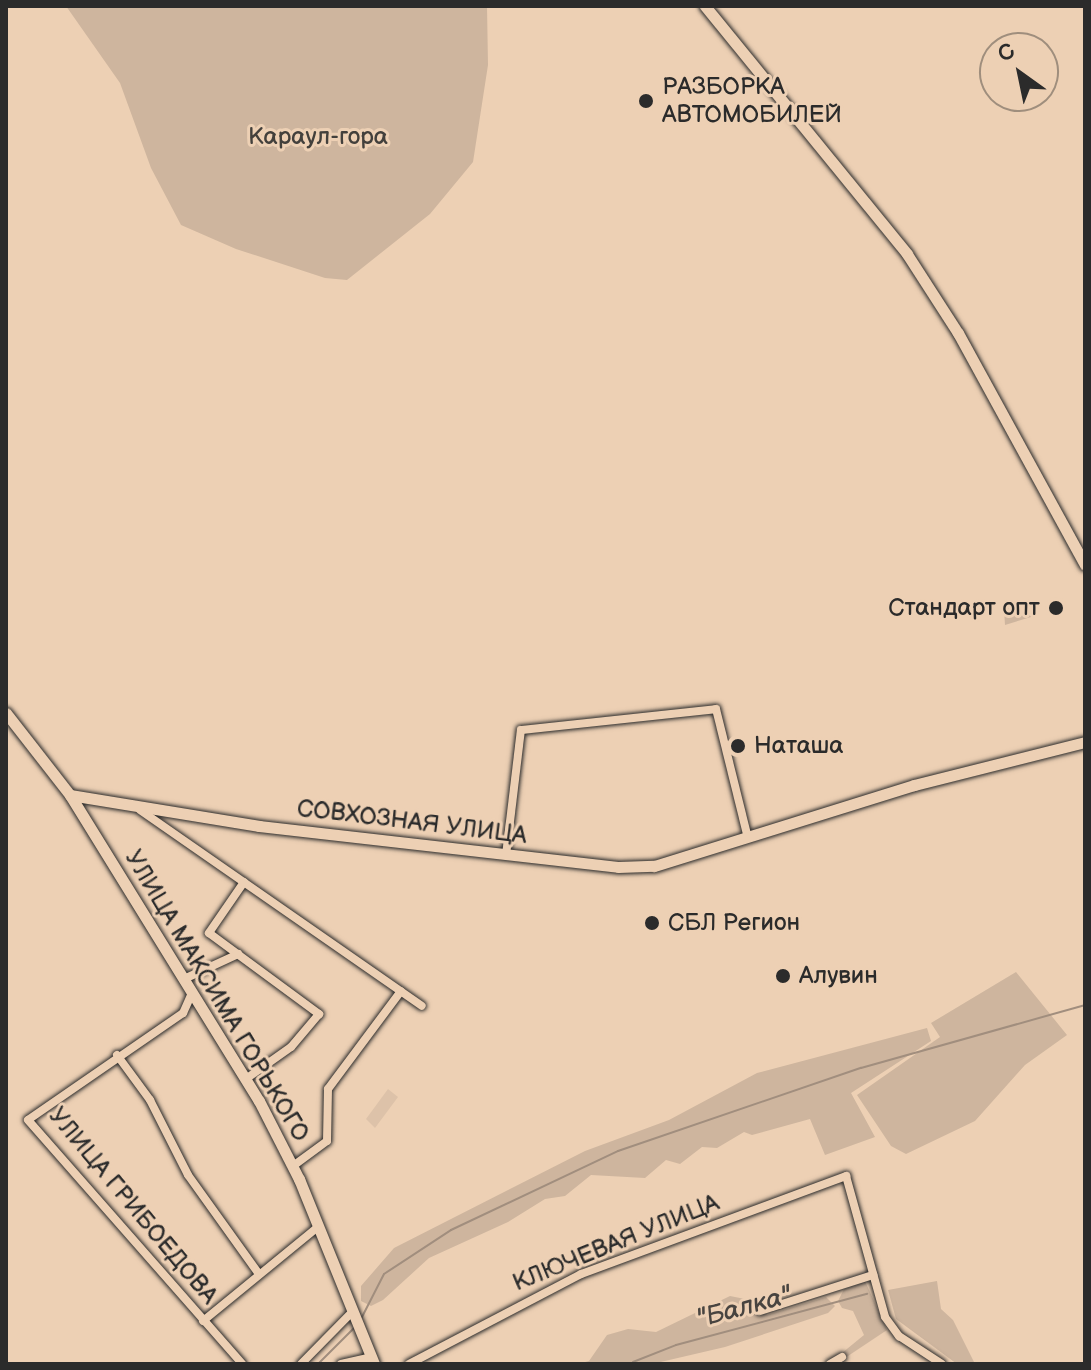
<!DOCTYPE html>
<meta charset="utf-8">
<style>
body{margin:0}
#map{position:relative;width:1091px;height:1370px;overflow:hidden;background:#edd0b4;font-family:"Balsamiq Sans",sans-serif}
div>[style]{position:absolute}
.built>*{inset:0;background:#ddc2a9}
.green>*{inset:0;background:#ceb59e}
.stream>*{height:2px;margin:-1px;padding:0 1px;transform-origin:1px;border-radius:1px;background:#a18e7e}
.roads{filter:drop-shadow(0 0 2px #2b2b2b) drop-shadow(0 0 2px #2b2b2b)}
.street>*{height:8px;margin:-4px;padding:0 4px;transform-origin:4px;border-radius:4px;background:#edd0b4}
.secondary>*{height:11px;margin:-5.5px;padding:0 5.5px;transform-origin:5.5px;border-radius:5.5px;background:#edd0b4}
.dots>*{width:22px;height:22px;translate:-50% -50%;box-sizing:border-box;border:4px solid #edd0b4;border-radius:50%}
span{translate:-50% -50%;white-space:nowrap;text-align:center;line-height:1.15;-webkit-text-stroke:6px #edd0b4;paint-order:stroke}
.poi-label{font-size:24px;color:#2b2b2b}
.left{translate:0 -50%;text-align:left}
.right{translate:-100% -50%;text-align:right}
.park-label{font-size:24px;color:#43403c}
.street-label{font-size:24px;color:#2b2b2b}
.water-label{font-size:26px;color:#484440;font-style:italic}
.frame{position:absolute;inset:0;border:8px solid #2b2b2b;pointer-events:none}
.north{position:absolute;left:979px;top:32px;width:80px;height:80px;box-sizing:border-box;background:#edd0b4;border:2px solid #9f8e7d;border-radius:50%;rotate:327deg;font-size:22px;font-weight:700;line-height:32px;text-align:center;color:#2b2b2b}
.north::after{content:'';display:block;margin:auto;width:28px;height:36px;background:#2b2b2b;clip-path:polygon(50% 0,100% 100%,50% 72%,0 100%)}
</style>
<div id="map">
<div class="built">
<i style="clip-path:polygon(388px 1089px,398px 1097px,375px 1128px,366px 1119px)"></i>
</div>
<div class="green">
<i style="clip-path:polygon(66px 6px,487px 6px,488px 65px,473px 162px,430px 214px,347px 280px,325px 278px,236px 249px,181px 225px,151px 168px,120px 83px)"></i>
<i style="clip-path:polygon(1024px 604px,1031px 617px,1005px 625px,1004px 609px)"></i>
<i style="clip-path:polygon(1016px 972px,1067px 1035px,1025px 1065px,975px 1121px,906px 1154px,891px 1146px,857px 1095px,940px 1037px,931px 1023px)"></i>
<i style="clip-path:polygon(927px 1028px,931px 1041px,851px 1093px,875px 1137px,825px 1155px,810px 1119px,752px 1135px,744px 1132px,717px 1148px,702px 1147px,680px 1164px,666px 1160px,645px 1178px,591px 1175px,565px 1196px,545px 1199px,508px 1222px,429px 1258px,383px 1300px,371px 1306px,361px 1301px,361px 1286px,394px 1248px,585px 1151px,669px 1120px,757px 1073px)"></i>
<i style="clip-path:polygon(865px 1281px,887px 1330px,845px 1358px,842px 1353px,864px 1335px,853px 1311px,842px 1308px,838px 1301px,844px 1289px)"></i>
<i style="clip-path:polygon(937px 1281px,941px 1309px,953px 1320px,975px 1364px,957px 1364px,896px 1319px,888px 1290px)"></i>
<i style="clip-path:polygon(730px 1296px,760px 1302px,767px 1315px,826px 1297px,835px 1306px,828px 1313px,725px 1347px,652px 1364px,578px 1364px,589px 1361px,607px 1335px,628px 1329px,656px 1332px)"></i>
</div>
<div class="stream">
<i style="left:362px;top:1317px;width:48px;rotate:-62.9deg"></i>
<i style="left:384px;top:1274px;width:80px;rotate:-33.3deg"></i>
<i style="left:451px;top:1230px;width:185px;rotate:-25.3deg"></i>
<i style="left:618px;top:1151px;width:257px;rotate:-18.9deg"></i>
<i style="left:861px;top:1068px;width:233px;rotate:-15.7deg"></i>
<i style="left:633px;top:1362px;width:46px;rotate:-21.6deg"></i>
<i style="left:676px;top:1345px;width:198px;rotate:-15deg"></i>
<i style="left:318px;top:1364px;width:51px;rotate:-45deg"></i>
</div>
<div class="roads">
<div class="street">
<i style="left:140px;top:810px;width:343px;rotate:34.8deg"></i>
<i style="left:506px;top:855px;width:126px;rotate:-83.2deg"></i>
<i style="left:521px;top:730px;width:196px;rotate:-6.1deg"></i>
<i style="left:716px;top:709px;width:133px;rotate:76.1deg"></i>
<i style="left:244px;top:882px;width:62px;rotate:124.5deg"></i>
<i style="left:209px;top:933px;width:137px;rotate:36.4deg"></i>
<i style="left:319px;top:1014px;width:43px;rotate:130.3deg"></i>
<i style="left:291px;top:1047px;width:55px;rotate:144.6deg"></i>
<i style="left:184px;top:979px;width:60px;rotate:-24.8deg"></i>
<i style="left:192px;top:993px;width:22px;rotate:114deg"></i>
<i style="left:183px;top:1013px;width:188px;rotate:145.4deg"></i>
<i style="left:28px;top:1120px;width:325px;rotate:48.7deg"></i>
<i style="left:117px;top:1055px;width:56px;rotate:53.7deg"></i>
<i style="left:150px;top:1100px;width:84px;rotate:63.1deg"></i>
<i style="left:188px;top:1175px;width:122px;rotate:54.4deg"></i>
<i style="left:293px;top:1166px;width:42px;rotate:-36.3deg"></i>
<i style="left:327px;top:1141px;width:52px;rotate:-88.9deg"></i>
<i style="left:328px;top:1089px;width:122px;rotate:-53.3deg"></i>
<i style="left:760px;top:1311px;width:119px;rotate:-17.7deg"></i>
<i style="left:203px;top:1321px;width:150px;rotate:-39.3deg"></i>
<i style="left:301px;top:1364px;width:74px;rotate:-45.5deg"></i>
<i style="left:341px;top:1364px;width:31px;rotate:-13deg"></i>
<i style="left:409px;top:1364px;width:194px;rotate:-27.6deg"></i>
<i style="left:581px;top:1274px;width:283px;rotate:-20.3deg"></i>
<i style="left:846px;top:1176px;width:146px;rotate:74.5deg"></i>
<i style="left:885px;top:1317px;width:24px;rotate:54deg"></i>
<i style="left:899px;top:1336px;width:51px;rotate:33.1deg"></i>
<i style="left:830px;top:1364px;width:14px;rotate:-30deg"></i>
</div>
<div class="secondary">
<i style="left:705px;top:6px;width:320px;rotate:50.8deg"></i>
<i style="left:907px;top:254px;width:94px;rotate:57.2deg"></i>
<i style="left:958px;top:333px;width:264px;rotate:61.3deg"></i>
<i style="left:6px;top:713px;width:104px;rotate:52deg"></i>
<i style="left:70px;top:795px;width:360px;rotate:58.3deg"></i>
<i style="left:259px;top:1101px;width:88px;rotate:62.9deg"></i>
<i style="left:299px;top:1179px;width:200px;rotate:67.9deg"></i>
<i style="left:70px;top:795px;width:192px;rotate:9.3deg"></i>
<i style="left:259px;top:826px;width:361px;rotate:6.5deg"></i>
<i style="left:618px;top:867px;width:36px;rotate:-2deg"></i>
<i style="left:654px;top:866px;width:272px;rotate:-17.3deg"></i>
<i style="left:914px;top:785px;width:176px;rotate:-14.1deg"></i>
</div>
</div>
<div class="dots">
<i style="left:646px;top:101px;background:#2b2b2b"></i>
<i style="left:1056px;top:608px;background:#2b2b2b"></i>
<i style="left:738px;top:746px;background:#2b2b2b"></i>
<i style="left:652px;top:923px;background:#2b2b2b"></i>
<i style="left:783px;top:976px;background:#2b2b2b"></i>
</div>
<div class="poi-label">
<span class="left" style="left:662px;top:101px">РАЗБОРКА<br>АВТОМОБИЛЕЙ</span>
<span class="right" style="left:1040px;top:608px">Стандарт опт</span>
<span class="left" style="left:754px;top:746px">Наташа</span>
<span class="left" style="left:668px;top:923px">СБЛ Регион</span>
<span class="left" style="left:799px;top:976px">Алувин</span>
</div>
<div class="park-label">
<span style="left:318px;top:137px">Караул-гора</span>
</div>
<div class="street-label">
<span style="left:412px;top:822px;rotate:7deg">СОВХОЗНАЯ УЛИЦА</span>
<span style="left:217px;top:996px;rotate:59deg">УЛИЦА МАКСИМА ГОРЬКОГО</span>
<span style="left:133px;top:1206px;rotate:50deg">УЛИЦА ГРИБОЕДОВА</span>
<span style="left:616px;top:1243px;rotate:-22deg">КЛЮЧЕВАЯ УЛИЦА</span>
</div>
<div class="water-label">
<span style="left:744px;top:1308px;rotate:-15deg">"Балка"</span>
</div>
<div class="frame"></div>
<div class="north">С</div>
</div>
